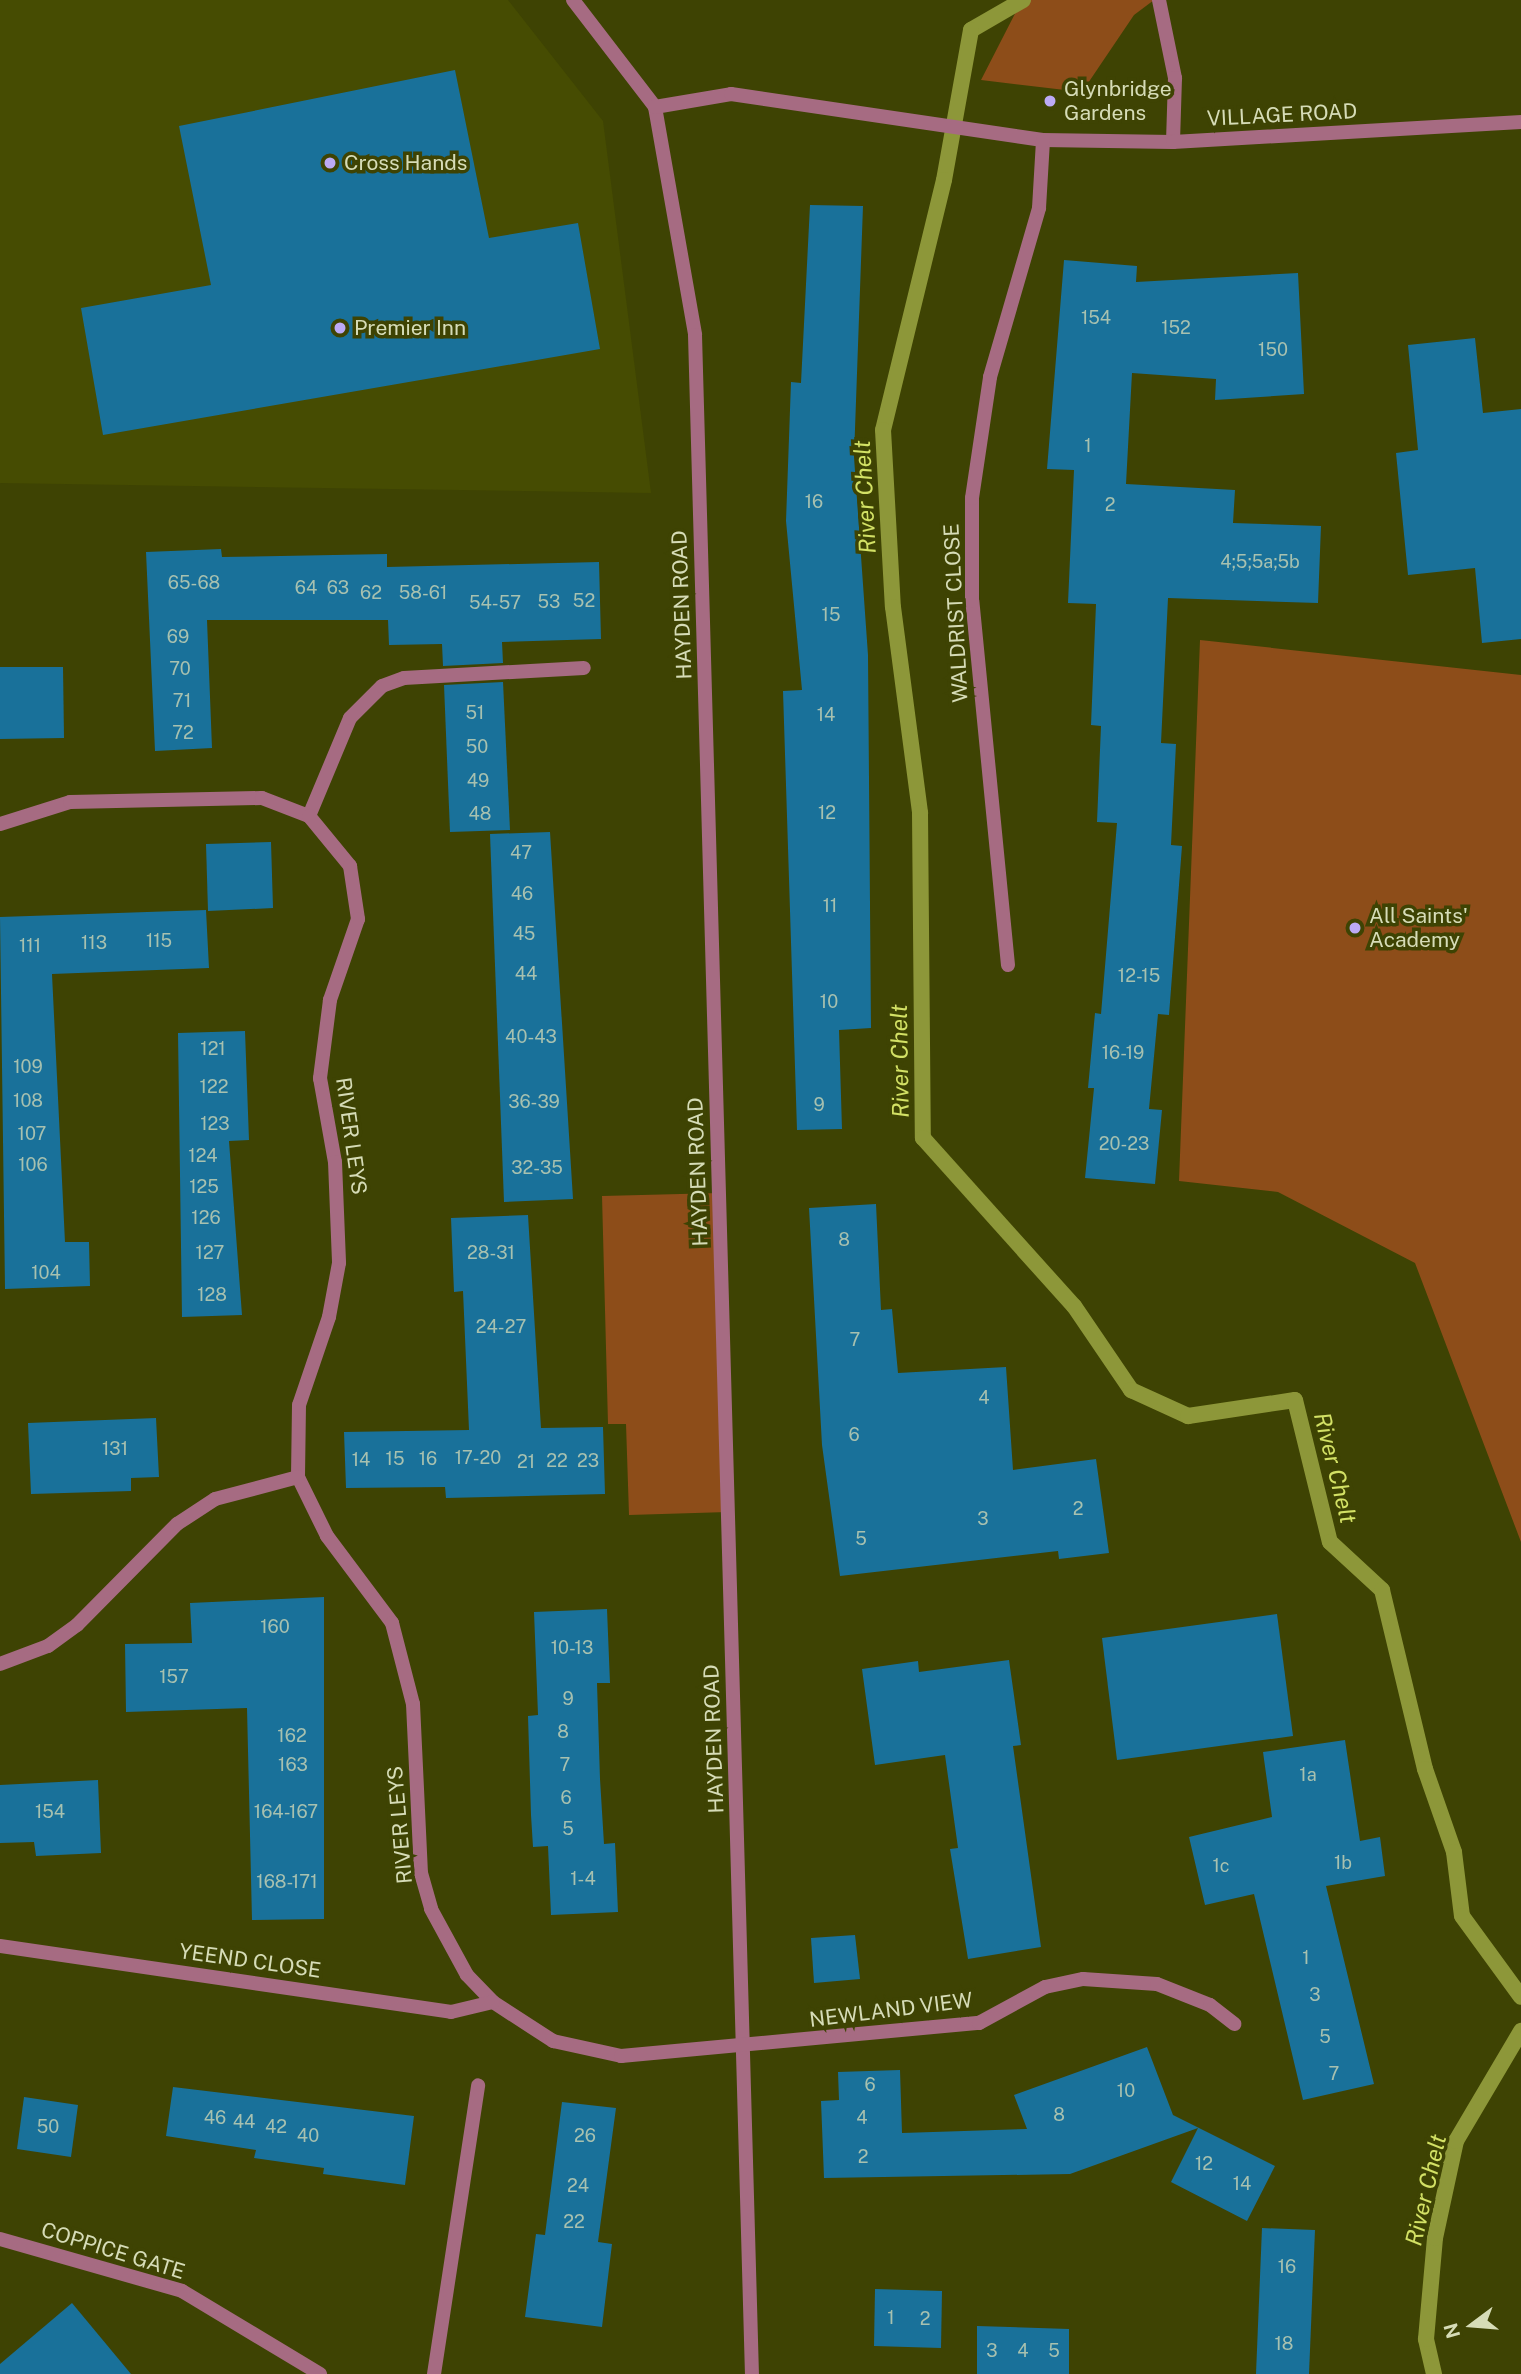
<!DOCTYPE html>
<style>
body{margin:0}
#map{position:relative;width:1521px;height:2374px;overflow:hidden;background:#3e4303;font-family:"Public Sans",sans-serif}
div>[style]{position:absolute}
.built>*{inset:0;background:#464c02}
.green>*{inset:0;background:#8d4d19}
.stream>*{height:16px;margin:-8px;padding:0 8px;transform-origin:8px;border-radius:8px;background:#8d9739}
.building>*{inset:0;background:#19719a}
.minor>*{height:14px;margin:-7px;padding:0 7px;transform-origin:7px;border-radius:7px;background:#a66b82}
.dots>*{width:19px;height:19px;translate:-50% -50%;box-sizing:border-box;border:4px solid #3e4303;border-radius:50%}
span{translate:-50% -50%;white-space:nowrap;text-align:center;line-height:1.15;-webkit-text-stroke:7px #3e4303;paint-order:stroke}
.number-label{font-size:18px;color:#a7c1b0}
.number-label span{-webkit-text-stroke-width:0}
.poi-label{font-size:21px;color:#d6dcb7}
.left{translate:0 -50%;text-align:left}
.street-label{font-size:21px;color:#d6dcb7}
.water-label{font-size:23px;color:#d3e165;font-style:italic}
.north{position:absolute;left:1437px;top:2290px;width:70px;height:70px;-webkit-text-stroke:5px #3e4303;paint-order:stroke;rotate:254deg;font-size:19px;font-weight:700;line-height:28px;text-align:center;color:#d6dcb7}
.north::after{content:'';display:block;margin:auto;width:24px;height:32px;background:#d6dcb7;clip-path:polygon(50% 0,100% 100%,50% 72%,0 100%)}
</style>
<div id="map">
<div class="built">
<i style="clip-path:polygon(0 0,508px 0,603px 121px,651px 493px,0 483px)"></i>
</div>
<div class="green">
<i style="clip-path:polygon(1022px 0,1154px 0,1134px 15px,1082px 92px,981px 80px)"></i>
<i style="clip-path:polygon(1200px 640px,1521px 675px,1521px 1542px,1415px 1263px,1278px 1192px,1179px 1181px)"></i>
<i style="clip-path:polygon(720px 1193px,728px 1512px,629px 1515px,626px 1424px,608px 1424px,602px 1196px)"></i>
</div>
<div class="stream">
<i style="left:1023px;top:0;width:60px;rotate:150deg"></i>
<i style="left:971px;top:30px;width:152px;rotate:100.2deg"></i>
<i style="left:944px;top:180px;width:257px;rotate:103.7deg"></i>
<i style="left:883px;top:430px;width:177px;rotate:86.8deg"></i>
<i style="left:893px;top:607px;width:208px;rotate:82.5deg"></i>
<i style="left:920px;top:813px;width:325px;rotate:89.5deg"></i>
<i style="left:923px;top:1138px;width:226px;rotate:48.1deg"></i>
<i style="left:1074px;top:1306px;width:102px;rotate:55.8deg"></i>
<i style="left:1131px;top:1390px;width:63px;rotate:24.5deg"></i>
<i style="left:1188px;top:1416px;width:108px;rotate:-8.5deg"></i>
<i style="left:1295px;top:1400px;width:146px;rotate:76.2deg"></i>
<i style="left:1330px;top:1542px;width:71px;rotate:42.7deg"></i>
<i style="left:1382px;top:1590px;width:184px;rotate:76.5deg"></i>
<i style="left:1425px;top:1769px;width:88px;rotate:70.7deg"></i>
<i style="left:1454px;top:1852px;width:64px;rotate:82.9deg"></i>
<i style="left:1462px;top:1916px;width:100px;rotate:53.9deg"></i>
<i style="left:1434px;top:2374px;width:36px;rotate:-103deg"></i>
<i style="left:1426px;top:2339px;width:101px;rotate:-84.9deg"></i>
<i style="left:1435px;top:2238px;width:99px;rotate:-77.8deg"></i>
<i style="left:1456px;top:2141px;width:128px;rotate:-59.4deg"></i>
</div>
<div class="building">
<i style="clip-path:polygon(455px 70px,489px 238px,578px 223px,600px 349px,103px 435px,81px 308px,211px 285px,179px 126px)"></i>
<i style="clip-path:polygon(810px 205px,863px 206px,854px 457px,868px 655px,871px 1028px,839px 1030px,842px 1129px,797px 1130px,783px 691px,802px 690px,786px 521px,791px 382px,801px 383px)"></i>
<i style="clip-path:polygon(1064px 260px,1137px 266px,1136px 282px,1298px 273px,1304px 394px,1215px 400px,1216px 379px,1132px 373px,1126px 484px,1235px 490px,1233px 523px,1321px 526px,1318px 603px,1168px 598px,1161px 743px,1176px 744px,1171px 845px,1182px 846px,1169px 1015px,1158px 1014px,1149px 1109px,1162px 1110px,1155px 1184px,1085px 1178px,1094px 1088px,1088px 1088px,1095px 1013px,1101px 1014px,1117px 823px,1097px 822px,1101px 726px,1091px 725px,1096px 604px,1068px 603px,1074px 470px,1047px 469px)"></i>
<i style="clip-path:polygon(1475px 338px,1483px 413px,1521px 409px,1521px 639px,1482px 643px,1475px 568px,1408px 575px,1396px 453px,1418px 450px,1408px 345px)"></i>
<i style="clip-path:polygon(221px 549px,222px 557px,387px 554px,387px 567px,599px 562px,601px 639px,502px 642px,503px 663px,443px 666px,442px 644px,389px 645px,388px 620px,207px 620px,212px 748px,155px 751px,146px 552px)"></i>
<i style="clip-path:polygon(0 667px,63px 667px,64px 738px,0 739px)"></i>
<i style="clip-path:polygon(503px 682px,510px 830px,450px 832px,444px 685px)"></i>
<i style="clip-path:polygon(550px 832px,573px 1199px,504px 1202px,490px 834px)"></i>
<i style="clip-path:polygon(271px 842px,273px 908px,208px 911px,206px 844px)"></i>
<i style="clip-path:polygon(206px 910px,209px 968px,52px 974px,65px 1242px,89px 1242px,90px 1286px,5px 1289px,0 917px)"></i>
<i style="clip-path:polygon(245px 1031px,249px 1140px,229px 1141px,242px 1315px,182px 1317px,178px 1033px)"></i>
<i style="clip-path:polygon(876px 1204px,881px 1310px,892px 1309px,898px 1373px,1006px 1367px,1013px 1470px,1096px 1459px,1109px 1553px,1059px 1559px,1058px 1551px,840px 1576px,822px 1445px,809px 1208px)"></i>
<i style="clip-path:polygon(528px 1215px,541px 1428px,603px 1427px,605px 1494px,446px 1498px,445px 1487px,346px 1488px,344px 1432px,469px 1430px,463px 1291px,454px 1292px,451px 1218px)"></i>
<i style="clip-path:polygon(156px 1418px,159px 1477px,131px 1478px,131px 1491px,31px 1494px,28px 1423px)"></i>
<i style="clip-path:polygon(324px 1597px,324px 1919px,252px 1920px,247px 1708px,126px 1712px,125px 1644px,192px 1643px,190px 1603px)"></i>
<i style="clip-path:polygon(607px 1609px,610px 1683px,597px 1683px,600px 1779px,604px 1844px,615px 1843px,618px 1912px,551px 1915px,548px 1846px,533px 1847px,531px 1815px,528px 1716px,538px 1715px,534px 1612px)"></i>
<i style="clip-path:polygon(1277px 1614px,1293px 1736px,1117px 1760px,1102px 1638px)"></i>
<i style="clip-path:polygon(1009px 1660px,1021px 1745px,1013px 1746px,1041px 1947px,968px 1959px,950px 1849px,958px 1848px,945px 1755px,875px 1765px,862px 1669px,918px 1661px,919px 1672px)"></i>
<i style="clip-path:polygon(1345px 1740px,1360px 1841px,1380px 1837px,1385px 1876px,1326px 1886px,1374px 2084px,1303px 2100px,1254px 1894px,1205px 1905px,1189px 1837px,1272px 1817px,1263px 1752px)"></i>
<i style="clip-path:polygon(98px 1780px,101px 1853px,36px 1856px,34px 1842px,0 1843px,0 1785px)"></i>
<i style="clip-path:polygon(855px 1935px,860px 1979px,814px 1983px,811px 1938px)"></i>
<i style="clip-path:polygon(1147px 2047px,1173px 2115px,1275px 2166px,1247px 2221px,1171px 2182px,1198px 2128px,1070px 2174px,824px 2178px,821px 2101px,839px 2100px,838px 2072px,900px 2070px,902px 2133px,1027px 2129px,1014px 2095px)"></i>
<i style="clip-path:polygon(173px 2087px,414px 2116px,405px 2185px,323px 2174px,324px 2168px,254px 2158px,256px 2150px,166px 2136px)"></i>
<i style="clip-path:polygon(24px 2097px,78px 2105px,71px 2157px,17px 2149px)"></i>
<i style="clip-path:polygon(562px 2102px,616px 2108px,598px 2242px,612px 2244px,602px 2327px,525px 2317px,536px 2234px,545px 2235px)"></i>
<i style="clip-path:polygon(1262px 2228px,1315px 2230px,1309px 2374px,1256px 2374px)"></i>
<i style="clip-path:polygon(875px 2289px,942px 2291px,941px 2348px,874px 2346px)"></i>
<i style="clip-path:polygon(72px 2303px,131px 2374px,0 2374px,0 2364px)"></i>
<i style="clip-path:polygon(977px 2326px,1069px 2329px,1069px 2374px,977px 2374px)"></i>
</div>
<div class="minor">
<i style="left:573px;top:0;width:135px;rotate:52.5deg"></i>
<i style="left:655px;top:107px;width:231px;rotate:80deg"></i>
<i style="left:695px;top:335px;width:2040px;rotate:88.4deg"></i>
<i style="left:1159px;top:0;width:80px;rotate:78.4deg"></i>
<i style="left:1175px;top:78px;width:64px;rotate:91.8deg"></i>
<i style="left:655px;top:107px;width:77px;rotate:-9.7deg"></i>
<i style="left:731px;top:94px;width:315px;rotate:8.4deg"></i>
<i style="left:1043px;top:140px;width:130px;rotate:0.9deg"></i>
<i style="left:1173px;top:142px;width:349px;rotate:-3.3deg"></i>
<i style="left:309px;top:816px;width:106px;rotate:-67.3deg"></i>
<i style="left:350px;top:718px;width:45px;rotate:-45deg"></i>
<i style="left:382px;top:686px;width:23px;rotate:-20deg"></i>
<i style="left:404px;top:678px;width:180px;rotate:-3.2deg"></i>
<i style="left:0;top:824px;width:73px;rotate:-17.4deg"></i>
<i style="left:70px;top:802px;width:192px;rotate:-1.2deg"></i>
<i style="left:262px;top:798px;width:50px;rotate:21deg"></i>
<i style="left:309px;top:816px;width:65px;rotate:50.6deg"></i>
<i style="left:350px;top:866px;width:54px;rotate:81.4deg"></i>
<i style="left:358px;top:919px;width:86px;rotate:109.1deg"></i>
<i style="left:330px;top:1000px;width:79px;rotate:97.3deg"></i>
<i style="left:320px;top:1078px;width:85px;rotate:79.9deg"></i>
<i style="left:335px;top:1162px;width:101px;rotate:87.7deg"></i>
<i style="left:339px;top:1263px;width:55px;rotate:100.5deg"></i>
<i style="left:329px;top:1317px;width:93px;rotate:108.8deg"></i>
<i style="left:299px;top:1405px;width:72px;rotate:90.8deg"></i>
<i style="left:298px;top:1477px;width:66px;rotate:63.8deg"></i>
<i style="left:327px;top:1536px;width:109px;rotate:53.2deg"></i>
<i style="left:392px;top:1623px;width:84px;rotate:75.5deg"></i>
<i style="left:413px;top:1704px;width:169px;rotate:87.3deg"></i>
<i style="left:421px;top:1873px;width:37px;rotate:74deg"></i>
<i style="left:431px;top:1909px;width:75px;rotate:61.4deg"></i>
<i style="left:467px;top:1975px;width:37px;rotate:46deg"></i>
<i style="left:493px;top:2002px;width:72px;rotate:33deg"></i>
<i style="left:553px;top:2041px;width:70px;rotate:12.4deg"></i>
<i style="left:621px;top:2056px;width:360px;rotate:-5.3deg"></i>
<i style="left:979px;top:2023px;width:75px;rotate:-28.6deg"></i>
<i style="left:1045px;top:1987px;width:39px;rotate:-12deg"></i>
<i style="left:1083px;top:1979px;width:74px;rotate:3.9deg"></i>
<i style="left:1157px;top:1984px;width:57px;rotate:21.6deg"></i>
<i style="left:1210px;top:2005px;width:31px;rotate:38deg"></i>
<i style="left:1008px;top:965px;width:366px;rotate:-95.6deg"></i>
<i style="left:972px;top:601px;width:103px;rotate:-90deg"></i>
<i style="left:972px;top:498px;width:122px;rotate:-81.5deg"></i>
<i style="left:990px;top:377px;width:176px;rotate:-73.8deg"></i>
<i style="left:1039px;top:208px;width:68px;rotate:-86.6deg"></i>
<i style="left:0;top:1664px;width:51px;rotate:-20.6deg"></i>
<i style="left:48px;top:1646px;width:36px;rotate:-36deg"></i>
<i style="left:77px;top:1625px;width:142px;rotate:-45.3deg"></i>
<i style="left:177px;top:1524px;width:45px;rotate:-33.3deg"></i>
<i style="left:215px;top:1499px;width:86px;rotate:-14.8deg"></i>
<i style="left:0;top:1946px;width:456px;rotate:8.3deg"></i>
<i style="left:451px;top:2012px;width:43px;rotate:-13.4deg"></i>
<i style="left:0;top:2239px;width:189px;rotate:15.9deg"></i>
<i style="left:182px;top:2291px;width:161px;rotate:31deg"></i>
<i style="left:434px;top:2374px;width:292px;rotate:-81.3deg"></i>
</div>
<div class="dots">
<i style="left:1050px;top:101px;background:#bcaaf5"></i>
<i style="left:330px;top:163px;background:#bcaaf5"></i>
<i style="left:340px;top:328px;background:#bcaaf5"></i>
<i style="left:1355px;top:928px;background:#bcaaf5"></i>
</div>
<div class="number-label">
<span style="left:1096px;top:318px">154</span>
<span style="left:1176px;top:328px">152</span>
<span style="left:1273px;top:350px">150</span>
<span style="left:1088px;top:446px">1</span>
<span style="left:814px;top:502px">16</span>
<span style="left:1110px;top:505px">2</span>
<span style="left:1260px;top:562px">4;5;5a;5b</span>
<span style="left:194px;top:583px">65-68</span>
<span style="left:306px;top:588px">64</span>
<span style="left:338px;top:588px">63</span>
<span style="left:371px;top:593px">62</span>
<span style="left:423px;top:593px">58-61</span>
<span style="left:584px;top:601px">52</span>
<span style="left:549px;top:602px">53</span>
<span style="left:495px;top:603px">54-57</span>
<span style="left:831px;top:615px">15</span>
<span style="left:178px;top:637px">69</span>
<span style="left:180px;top:669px">70</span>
<span style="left:182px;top:701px">71</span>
<span style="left:475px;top:713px">51</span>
<span style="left:826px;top:715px">14</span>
<span style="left:183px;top:733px">72</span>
<span style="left:477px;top:747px">50</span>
<span style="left:478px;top:781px">49</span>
<span style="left:827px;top:813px">12</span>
<span style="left:480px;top:814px">48</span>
<span style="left:521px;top:853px">47</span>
<span style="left:522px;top:894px">46</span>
<span style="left:830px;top:906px">11</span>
<span style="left:524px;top:934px">45</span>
<span style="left:159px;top:941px">115</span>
<span style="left:94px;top:943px">113</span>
<span style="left:30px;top:946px">111</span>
<span style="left:526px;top:974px">44</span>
<span style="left:1139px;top:976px">12-15</span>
<span style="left:829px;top:1002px">10</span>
<span style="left:531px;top:1037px">40-43</span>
<span style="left:213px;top:1049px">121</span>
<span style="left:1123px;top:1053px">16-19</span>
<span style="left:28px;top:1067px">109</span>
<span style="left:214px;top:1087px">122</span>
<span style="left:28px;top:1101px">108</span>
<span style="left:534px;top:1102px">36-39</span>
<span style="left:819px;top:1105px">9</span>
<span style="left:215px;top:1124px">123</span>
<span style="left:32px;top:1134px">107</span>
<span style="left:1124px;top:1144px">20-23</span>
<span style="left:203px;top:1156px">124</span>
<span style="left:33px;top:1165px">106</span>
<span style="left:537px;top:1168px">32-35</span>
<span style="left:204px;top:1187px">125</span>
<span style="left:206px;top:1218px">126</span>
<span style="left:844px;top:1240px">8</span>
<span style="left:210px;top:1253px">127</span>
<span style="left:491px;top:1253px">28-31</span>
<span style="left:46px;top:1273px">104</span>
<span style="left:212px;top:1295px">128</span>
<span style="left:501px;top:1327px">24-27</span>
<span style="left:855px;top:1340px">7</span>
<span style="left:984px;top:1398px">4</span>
<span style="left:854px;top:1435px">6</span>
<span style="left:115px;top:1449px">131</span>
<span style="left:478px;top:1458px">17-20</span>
<span style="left:395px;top:1459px">15</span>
<span style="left:428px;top:1459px">16</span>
<span style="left:361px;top:1460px">14</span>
<span style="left:557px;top:1461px">22</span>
<span style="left:588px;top:1461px">23</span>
<span style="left:526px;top:1462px">21</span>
<span style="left:1078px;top:1509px">2</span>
<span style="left:983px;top:1519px">3</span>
<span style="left:861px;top:1539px">5</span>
<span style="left:275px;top:1627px">160</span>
<span style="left:572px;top:1648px">10-13</span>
<span style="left:174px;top:1677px">157</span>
<span style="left:568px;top:1699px">9</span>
<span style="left:563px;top:1732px">8</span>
<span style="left:292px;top:1736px">162</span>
<span style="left:293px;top:1765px">163</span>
<span style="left:565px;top:1765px">7</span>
<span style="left:1308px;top:1775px">1a</span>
<span style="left:566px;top:1798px">6</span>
<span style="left:50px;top:1812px">154</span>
<span style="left:286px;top:1812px">164-167</span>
<span style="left:568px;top:1829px">5</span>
<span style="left:1343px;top:1863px">1b</span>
<span style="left:1221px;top:1866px">1c</span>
<span style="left:583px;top:1879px">1-4</span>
<span style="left:287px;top:1882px">168-171</span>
<span style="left:1306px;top:1958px">1</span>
<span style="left:1315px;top:1995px">3</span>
<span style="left:1325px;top:2037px">5</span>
<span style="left:1334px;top:2074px">7</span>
<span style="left:870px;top:2085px">6</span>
<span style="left:1126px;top:2091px">10</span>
<span style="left:1059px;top:2115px">8</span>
<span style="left:215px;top:2118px">46</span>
<span style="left:862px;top:2118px">4</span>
<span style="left:244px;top:2122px">44</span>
<span style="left:48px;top:2127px">50</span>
<span style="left:276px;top:2127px">42</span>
<span style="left:308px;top:2136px">40</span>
<span style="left:585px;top:2136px">26</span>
<span style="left:863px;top:2157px">2</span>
<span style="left:1204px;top:2164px">12</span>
<span style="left:1242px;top:2184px">14</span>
<span style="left:578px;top:2186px">24</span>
<span style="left:574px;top:2222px">22</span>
<span style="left:1287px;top:2267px">16</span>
<span style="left:891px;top:2318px">1</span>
<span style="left:925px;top:2319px">2</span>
<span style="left:1284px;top:2344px">18</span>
<span style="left:992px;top:2351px">3</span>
<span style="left:1023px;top:2351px">4</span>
<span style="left:1054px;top:2351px">5</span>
</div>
<div class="poi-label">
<span class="left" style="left:1064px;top:101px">Glynbridge<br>Gardens</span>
<span class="left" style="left:344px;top:163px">Cross Hands</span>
<span class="left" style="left:354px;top:328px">Premier Inn</span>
<span class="left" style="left:1369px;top:928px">All Saints'<br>Academy</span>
</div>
<div class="street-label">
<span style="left:1282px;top:115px;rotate:-3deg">VILLAGE ROAD</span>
<span style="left:682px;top:605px;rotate:-92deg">HAYDEN ROAD</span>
<span style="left:956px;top:613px;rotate:-93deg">WALDRIST CLOSE</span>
<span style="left:351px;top:1136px;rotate:82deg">RIVER LEYS</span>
<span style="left:698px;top:1172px;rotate:-92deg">HAYDEN ROAD</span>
<span style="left:714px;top:1739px;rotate:-92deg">HAYDEN ROAD</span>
<span style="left:400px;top:1825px;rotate:-95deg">RIVER LEYS</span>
<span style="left:250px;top:1961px;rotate:8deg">YEEND CLOSE</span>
<span style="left:891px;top:2010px;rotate:-7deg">NEWLAND VIEW</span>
<span style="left:113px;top:2251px;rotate:17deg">COPPICE GATE</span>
</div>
<div class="water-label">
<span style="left:865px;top:497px;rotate:-93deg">River Chelt</span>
<span style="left:900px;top:1061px;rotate:-91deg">River Chelt</span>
<span style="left:1335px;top:1468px;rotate:76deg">River Chelt</span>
<span style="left:1426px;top:2190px;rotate:-77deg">River Chelt</span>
</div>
<div class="north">N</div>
</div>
